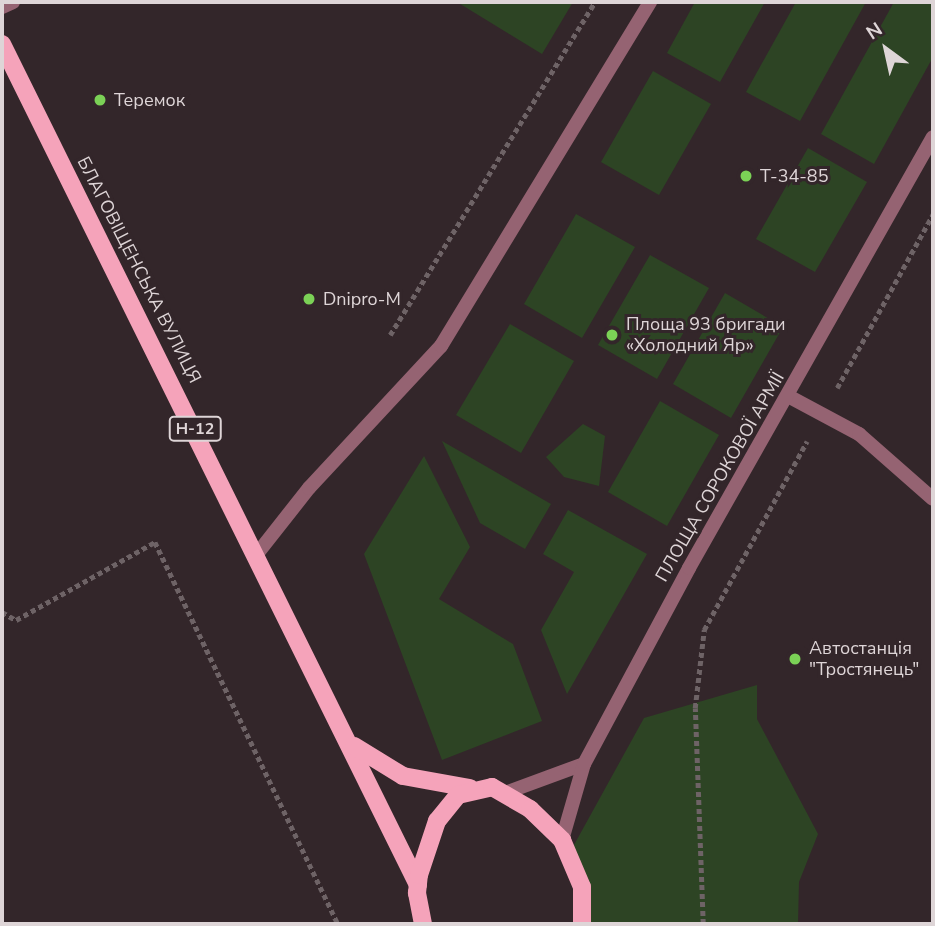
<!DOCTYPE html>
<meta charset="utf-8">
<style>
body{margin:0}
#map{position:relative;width:935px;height:926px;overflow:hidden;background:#33262a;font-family:"Nunito Sans",sans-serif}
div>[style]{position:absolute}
.green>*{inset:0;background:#2d4424}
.path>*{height:4.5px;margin-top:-2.25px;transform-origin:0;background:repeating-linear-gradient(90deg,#6e6366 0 5px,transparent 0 8.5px)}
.lane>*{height:14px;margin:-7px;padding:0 7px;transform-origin:7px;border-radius:7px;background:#956372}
.street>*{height:14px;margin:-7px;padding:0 7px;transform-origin:7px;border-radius:7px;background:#956372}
.primary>*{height:18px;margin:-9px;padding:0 9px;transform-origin:9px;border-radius:9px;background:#f5a3ba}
.dots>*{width:19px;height:19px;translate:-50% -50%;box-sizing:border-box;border:4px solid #33262a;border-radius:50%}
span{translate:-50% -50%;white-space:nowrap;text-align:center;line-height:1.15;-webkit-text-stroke:6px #33262a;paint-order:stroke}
.shield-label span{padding:2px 5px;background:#33262a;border:2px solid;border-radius:5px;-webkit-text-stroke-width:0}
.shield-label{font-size:16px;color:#ded5d7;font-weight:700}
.poi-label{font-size:18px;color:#ded5d7}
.left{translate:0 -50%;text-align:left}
.street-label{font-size:18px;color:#ded5d7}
.frame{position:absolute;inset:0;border:4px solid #ded5d7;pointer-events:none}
.north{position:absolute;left:851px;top:14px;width:70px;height:70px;-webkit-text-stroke:5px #33262a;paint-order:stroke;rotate:327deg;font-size:19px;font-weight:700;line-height:28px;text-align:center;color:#ded5d7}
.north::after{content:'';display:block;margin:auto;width:24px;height:32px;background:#ded5d7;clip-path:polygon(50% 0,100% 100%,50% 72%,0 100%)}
</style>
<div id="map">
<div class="green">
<i style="clip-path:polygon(457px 2px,573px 2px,542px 54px)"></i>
<i style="clip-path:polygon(695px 2px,765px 2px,720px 82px,667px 53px)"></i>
<i style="clip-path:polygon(796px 2px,866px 2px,800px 121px,746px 92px)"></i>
<i style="clip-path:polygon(894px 2px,933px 2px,933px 57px,874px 164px,821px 134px)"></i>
<i style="clip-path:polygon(653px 71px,711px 104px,659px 195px,601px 162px)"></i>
<i style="clip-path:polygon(808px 148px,867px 182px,815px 272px,756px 239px)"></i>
<i style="clip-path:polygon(576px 214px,635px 247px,582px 338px,524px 304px)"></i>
<i style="clip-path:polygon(650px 255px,709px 288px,657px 379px,598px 345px)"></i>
<i style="clip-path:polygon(725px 293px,783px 327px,731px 418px,673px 384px)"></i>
<i style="clip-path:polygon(510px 324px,574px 361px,521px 453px,456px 415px)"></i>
<i style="clip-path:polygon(660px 401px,719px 435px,667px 526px,608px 492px)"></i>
<i style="clip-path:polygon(583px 424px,605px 436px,599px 486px,564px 477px,546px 457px)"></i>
<i style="clip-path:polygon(442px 441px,551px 504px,525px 549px,480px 523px)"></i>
<i style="clip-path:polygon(424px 456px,470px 547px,439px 599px,513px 644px,542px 721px,442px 760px,364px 554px)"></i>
<i style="clip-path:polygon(568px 510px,647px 554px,567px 694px,541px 630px,574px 572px,543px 554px)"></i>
<i style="clip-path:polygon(757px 685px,757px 719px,818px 834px,799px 882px,798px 924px,582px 924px,569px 854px,644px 718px)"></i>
</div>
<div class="path">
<i style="left:390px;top:335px;width:391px;rotate:-58.4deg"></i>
<i style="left:837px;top:388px;width:199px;rotate:-61.1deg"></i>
<i style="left:2px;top:612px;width:16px;rotate:30deg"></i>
<i style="left:16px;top:620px;width:159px;rotate:-29.3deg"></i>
<i style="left:155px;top:542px;width:424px;rotate:64.4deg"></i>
<i style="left:703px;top:924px;width:216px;rotate:-92.1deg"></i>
<i style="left:695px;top:708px;width:79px;rotate:-83.4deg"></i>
<i style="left:704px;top:630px;width:215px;rotate:-61.4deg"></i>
</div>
<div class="lane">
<i style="left:2px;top:7px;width:12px;rotate:-24deg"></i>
</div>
<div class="street">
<i style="left:788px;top:396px;width:81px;rotate:28.2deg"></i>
<i style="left:859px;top:434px;width:98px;rotate:41.3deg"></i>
<i style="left:257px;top:554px;width:84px;rotate:-51.8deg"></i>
<i style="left:309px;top:488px;width:194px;rotate:-47.1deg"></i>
<i style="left:441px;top:346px;width:403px;rotate:-58.7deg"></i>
<i style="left:505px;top:793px;width:84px;rotate:-20.2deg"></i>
<i style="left:562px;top:840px;width:79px;rotate:-73.9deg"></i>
<i style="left:584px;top:764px;width:222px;rotate:-61.8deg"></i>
<i style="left:689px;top:568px;width:495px;rotate:-60.5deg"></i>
</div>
<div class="primary">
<i style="left:2px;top:44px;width:938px;rotate:63.68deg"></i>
<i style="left:354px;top:746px;width:57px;rotate:31.5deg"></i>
<i style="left:403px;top:776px;width:68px;rotate:10.2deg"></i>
<i style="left:423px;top:924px;width:32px;rotate:-101deg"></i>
<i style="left:417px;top:893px;width:18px;rotate:-84deg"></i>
<i style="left:419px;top:875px;width:57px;rotate:-71.6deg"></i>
<i style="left:437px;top:821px;width:33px;rotate:-51deg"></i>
<i style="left:458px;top:795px;width:35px;rotate:-13deg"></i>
<i style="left:492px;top:787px;width:44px;rotate:30.1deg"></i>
<i style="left:530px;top:809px;width:45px;rotate:44.1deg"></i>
<i style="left:562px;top:840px;width:51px;rotate:66.9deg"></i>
<i style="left:582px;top:887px;width:37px;rotate:90deg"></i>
</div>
<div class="dots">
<i style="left:100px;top:100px;background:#7bd156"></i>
<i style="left:746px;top:176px;background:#7bd156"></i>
<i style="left:309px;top:299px;background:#7bd156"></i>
<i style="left:612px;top:335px;background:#7bd156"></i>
<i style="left:795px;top:659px;background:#7bd156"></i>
</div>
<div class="shield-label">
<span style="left:195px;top:429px">Н-12</span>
</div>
<div class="poi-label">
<span class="left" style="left:114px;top:100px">Теремок</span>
<span class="left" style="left:760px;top:176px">Т-34-85</span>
<span class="left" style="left:323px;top:299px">Dnipro-M</span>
<span class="left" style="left:626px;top:335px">Площа 93 бригади<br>«Холодний Яр»</span>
<span class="left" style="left:809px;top:659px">Автостанція<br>"Тростянець"</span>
</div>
<div class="street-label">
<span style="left:139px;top:270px;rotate:63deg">БЛАГОВІЩЕНСЬКА ВУЛИЦЯ</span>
<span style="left:720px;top:477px;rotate:-60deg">ПЛОЩА СОРОКОВОЇ АРМІЇ</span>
</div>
<div class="frame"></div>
<div class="north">N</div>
</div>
